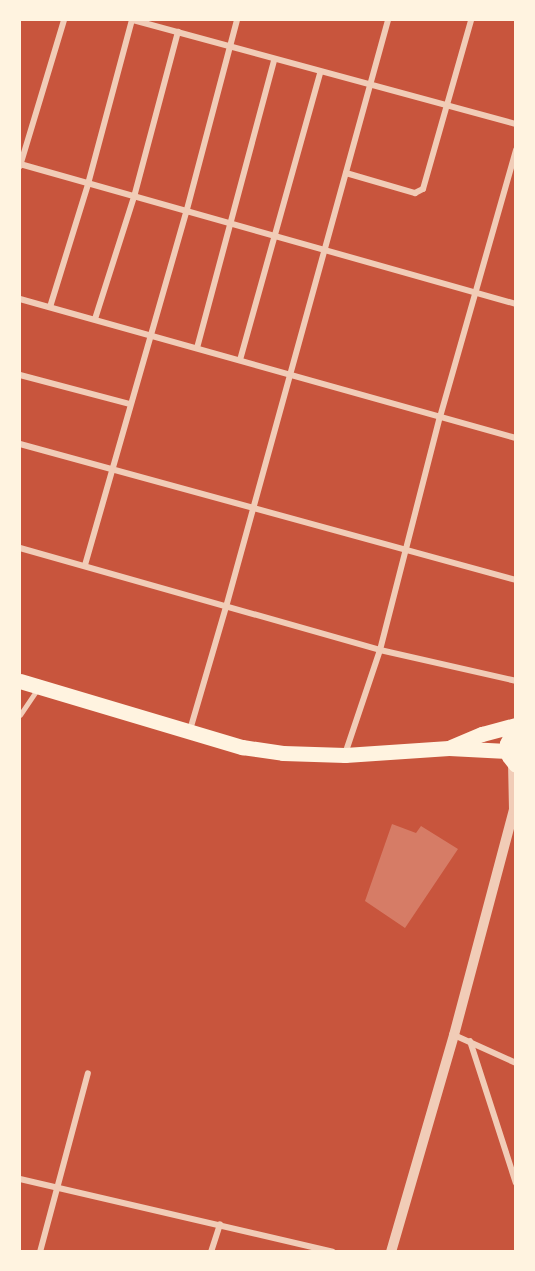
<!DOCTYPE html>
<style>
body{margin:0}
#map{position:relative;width:535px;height:1271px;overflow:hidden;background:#c8553d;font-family:Arial,sans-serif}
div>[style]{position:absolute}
.building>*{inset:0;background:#d67c66}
.service>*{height:4.5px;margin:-2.25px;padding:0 2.25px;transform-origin:2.25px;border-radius:2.25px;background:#f1ccb7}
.minor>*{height:6px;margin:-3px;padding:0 3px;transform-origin:3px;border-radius:3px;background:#f1ccb7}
.tertiary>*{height:10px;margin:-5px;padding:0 5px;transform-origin:5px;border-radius:5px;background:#f1ccb7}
.primary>*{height:14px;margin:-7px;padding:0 7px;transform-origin:7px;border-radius:7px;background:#fff3e0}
.trunk>*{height:15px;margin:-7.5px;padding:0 7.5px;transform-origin:7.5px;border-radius:7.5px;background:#fff3e0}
span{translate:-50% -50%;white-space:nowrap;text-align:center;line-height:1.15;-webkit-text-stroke:6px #fff3e0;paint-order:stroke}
.frame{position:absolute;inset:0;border:21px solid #fff3e0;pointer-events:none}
</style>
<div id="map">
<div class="building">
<i style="clip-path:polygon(392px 824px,416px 833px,421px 826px,458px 849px,405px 928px,365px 901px)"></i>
</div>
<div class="service">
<i style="left:20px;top:715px;width:30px;rotate:-56deg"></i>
</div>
<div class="minor">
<i style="left:133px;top:20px;width:397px;rotate:15.2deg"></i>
<i style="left:20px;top:164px;width:515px;rotate:15.76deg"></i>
<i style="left:20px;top:166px;width:152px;rotate:-73.2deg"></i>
<i style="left:346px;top:173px;width:72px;rotate:16.2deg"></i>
<i style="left:415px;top:193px;width:9px;rotate:-27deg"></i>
<i style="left:423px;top:189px;width:176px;rotate:-74.1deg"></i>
<i style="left:20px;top:299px;width:515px;rotate:15.66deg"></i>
<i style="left:50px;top:307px;width:129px;rotate:-72.8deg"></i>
<i style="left:88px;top:184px;width:170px;rotate:-75deg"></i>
<i style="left:95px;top:319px;width:128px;rotate:-72.3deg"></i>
<i style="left:134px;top:197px;width:171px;rotate:-75.1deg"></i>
<i style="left:197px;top:348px;width:298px;rotate:-75deg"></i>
<i style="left:240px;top:360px;width:298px;rotate:-74.4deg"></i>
<i style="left:20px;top:375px;width:114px;rotate:14.8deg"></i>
<i style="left:20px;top:444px;width:514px;rotate:15.33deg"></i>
<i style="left:20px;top:548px;width:374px;rotate:15.8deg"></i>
<i style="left:380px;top:650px;width:139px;rotate:12.8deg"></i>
<i style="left:85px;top:565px;width:366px;rotate:-74deg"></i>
<i style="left:186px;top:213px;width:200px;rotate:-75.2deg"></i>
<i style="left:190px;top:730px;width:128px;rotate:-73.7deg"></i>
<i style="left:226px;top:607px;width:609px;rotate:-74.57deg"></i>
<i style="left:345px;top:754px;width:110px;rotate:-71.4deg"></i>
<i style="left:380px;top:650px;width:241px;rotate:-75.6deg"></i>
<i style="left:440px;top:417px;width:278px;rotate:-74.1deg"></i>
<i style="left:454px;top:1035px;width:68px;rotate:24.3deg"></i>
<i style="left:470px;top:1041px;width:149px;rotate:72.1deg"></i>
<i style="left:20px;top:1179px;width:321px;rotate:13.1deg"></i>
<i style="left:40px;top:1252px;width:185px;rotate:-75deg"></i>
<i style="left:211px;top:1252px;width:29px;rotate:-72deg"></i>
</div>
<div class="tertiary">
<i style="left:391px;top:1252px;width:226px;rotate:-73.8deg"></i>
<i style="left:454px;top:1035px;width:233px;rotate:-75.1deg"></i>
<i style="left:514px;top:810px;width:47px;rotate:-91.2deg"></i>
</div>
<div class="primary">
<i style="left:516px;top:726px;width:20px;rotate:117deg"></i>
<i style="left:507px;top:744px;width:13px;rotate:81deg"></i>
<i style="left:509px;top:757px;width:11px;rotate:52deg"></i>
</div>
<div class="trunk">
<i style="left:20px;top:681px;width:232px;rotate:16.6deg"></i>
<i style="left:242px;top:747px;width:41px;rotate:8.3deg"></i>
<i style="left:283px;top:753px;width:62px;rotate:1.8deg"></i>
<i style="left:345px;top:755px;width:104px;rotate:-3.9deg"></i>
<i style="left:449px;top:748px;width:58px;rotate:3deg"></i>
<i style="left:451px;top:747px;width:34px;rotate:-23deg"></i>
<i style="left:482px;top:734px;width:35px;rotate:-15deg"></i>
</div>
<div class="frame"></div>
</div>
